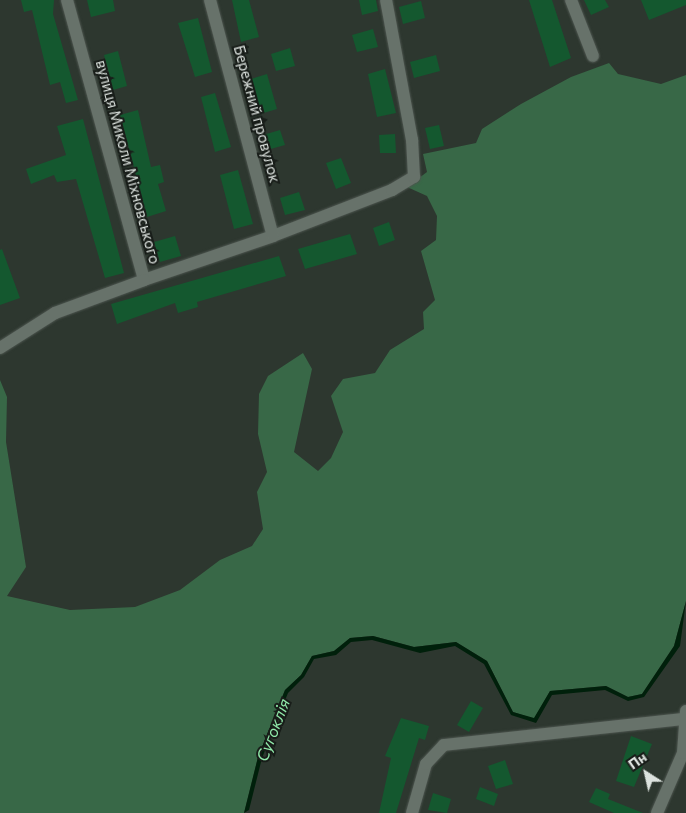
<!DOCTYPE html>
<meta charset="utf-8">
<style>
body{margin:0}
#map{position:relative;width:686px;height:813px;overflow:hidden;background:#2d372f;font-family:Commissioner,sans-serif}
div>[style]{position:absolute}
.green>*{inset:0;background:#386847}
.water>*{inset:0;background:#00200b}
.building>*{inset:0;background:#14582f}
.roads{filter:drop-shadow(0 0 1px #4d554f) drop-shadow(0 0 1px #4d554f)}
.minor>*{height:12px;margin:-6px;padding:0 6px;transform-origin:6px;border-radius:6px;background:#67726a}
span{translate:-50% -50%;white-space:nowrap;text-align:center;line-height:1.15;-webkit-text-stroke:4px #181d19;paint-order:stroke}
.street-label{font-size:15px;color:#dce2de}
.water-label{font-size:16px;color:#91ebab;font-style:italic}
.north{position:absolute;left:621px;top:748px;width:50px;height:50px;-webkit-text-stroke:4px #181d19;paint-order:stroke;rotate:325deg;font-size:14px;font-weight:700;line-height:20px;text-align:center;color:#dce2de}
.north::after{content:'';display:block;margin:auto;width:18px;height:22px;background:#dce2de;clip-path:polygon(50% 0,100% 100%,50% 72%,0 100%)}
</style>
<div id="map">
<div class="green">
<i style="clip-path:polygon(609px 63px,618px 74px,661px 84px,686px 75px,686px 601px,674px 646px,642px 694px,628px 697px,606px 686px,550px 691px,534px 719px,513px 712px,487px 661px,456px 642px,414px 647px,373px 636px,350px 638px,334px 651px,312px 656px,301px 675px,285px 690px,258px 757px,244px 813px,0 813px,0 380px,7px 397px,6px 442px,26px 567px,7px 596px,70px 610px,135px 607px,180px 590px,220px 560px,252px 546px,263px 529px,257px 492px,267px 472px,258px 434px,259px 394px,268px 376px,303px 353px,312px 369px,294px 452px,318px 471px,331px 458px,343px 432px,331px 396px,343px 379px,375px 373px,390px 350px,424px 329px,423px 312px,435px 300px,421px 251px,436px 240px,437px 216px,427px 196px,407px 187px,427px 172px,423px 154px,476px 143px,482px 129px,521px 104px,571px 77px)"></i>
</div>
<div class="water">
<i style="clip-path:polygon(686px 601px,680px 646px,644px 697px,628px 701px,605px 690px,552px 695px,536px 723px,511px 715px,484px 664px,455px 646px,420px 653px,372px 640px,351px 642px,336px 655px,314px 659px,304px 677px,288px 693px,262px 758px,249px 810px,244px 813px,258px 757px,285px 690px,301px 675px,312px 656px,334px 651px,350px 638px,373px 636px,414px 647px,456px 642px,487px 661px,513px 712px,534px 718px,550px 691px,606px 686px,628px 697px,642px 694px,674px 646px)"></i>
</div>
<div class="building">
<i style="clip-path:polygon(21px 0,54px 0,53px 14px,78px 100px,66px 103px,60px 82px,50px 85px,32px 10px,24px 12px)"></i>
<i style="clip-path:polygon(87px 0,113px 0,115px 11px,91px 17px)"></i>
<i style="clip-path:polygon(232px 0,249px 0,259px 37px,241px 42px)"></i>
<i style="clip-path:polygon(359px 0,376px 0,378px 11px,362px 15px)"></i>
<i style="clip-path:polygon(529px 0,552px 0,571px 58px,550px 67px)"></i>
<i style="clip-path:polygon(584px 0,605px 0,609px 7px,591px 15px)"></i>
<i style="clip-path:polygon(641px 0,686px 0,686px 5px,649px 20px)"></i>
<i style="clip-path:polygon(421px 1px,425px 18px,403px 24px,399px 7px)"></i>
<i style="clip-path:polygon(198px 18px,212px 72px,195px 77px,178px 23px)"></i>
<i style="clip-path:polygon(373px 29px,378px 47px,357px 52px,352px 35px)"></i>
<i style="clip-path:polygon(290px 48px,295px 66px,276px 71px,271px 54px)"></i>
<i style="clip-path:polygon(118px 51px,127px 86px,113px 90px,104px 55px)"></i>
<i style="clip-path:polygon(436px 55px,440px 71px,414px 78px,410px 62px)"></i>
<i style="clip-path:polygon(385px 69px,396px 113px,377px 117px,368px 74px)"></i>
<i style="clip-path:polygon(267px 74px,277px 109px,260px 114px,251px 79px)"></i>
<i style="clip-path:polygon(215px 93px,231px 147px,215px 152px,201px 97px)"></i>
<i style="clip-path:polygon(138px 110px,151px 167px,160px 165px,164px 182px,158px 184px,166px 211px,147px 217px,120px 115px)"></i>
<i style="clip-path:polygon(83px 119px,124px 273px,105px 278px,76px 179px,57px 182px,54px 175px,31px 184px,26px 169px,66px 155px,57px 126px)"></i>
<i style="clip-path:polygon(439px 125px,444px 146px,430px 149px,425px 128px)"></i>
<i style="clip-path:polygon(280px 130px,285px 145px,267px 150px,263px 135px)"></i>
<i style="clip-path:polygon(395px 134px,396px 153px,380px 153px,379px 135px)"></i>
<i style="clip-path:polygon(341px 158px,351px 183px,336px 189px,326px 163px)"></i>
<i style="clip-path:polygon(238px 170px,253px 224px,234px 229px,220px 175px)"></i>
<i style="clip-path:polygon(299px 192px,305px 210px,285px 215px,280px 198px)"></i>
<i style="clip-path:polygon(389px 222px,395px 240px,379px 246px,373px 228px)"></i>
<i style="clip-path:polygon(350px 234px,357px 254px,305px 269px,298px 249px)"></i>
<i style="clip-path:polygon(175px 236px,181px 256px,160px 262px,154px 242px)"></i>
<i style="clip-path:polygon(2px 249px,20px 298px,0 305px,0 250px)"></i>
<i style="clip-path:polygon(279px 256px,286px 276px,197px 302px,198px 307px,178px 313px,175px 303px,117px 324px,111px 304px)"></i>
<i style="clip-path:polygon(471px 701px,483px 708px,469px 732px,457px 725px)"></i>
<i style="clip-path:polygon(401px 718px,429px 726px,425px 740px,419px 738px,396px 813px,379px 813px,391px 758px,385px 756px)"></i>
<i style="clip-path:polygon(631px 736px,652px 744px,634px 787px,616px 781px)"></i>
<i style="clip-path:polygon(505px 760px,513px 784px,496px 789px,488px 766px)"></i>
<i style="clip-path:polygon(480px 787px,498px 794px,494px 806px,476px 799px)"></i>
<i style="clip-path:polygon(596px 788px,610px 794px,608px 799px,643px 813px,614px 813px,589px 802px)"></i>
<i style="clip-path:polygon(433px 793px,451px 799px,447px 813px,428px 810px)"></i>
</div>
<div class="roads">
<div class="minor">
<i style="left:67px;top:0;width:290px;rotate:74.6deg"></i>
<i style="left:144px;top:280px;width:136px;rotate:-18.8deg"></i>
<i style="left:273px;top:236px;width:128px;rotate:-21.1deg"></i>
<i style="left:392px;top:190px;width:26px;rotate:-31deg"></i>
<i style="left:414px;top:177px;width:37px;rotate:-93deg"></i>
<i style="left:412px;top:140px;width:142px;rotate:-100.5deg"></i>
<i style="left:210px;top:0;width:244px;rotate:75.1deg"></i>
<i style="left:571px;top:0;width:60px;rotate:68.6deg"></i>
<i style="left:0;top:348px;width:65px;rotate:-32.5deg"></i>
<i style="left:55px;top:313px;width:95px;rotate:-20.3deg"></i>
<i style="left:412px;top:813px;width:51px;rotate:-74.1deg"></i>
<i style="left:426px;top:764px;width:26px;rotate:-47deg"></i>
<i style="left:444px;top:745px;width:239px;rotate:-6.2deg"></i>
<i style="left:657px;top:813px;width:65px;rotate:-66.6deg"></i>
<i style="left:683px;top:753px;width:42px;rotate:-85.9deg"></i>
</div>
</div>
<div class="street-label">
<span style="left:257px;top:114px;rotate:75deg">Бережний провулок</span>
<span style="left:128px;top:162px;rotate:75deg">вулиця Миколи Міхновського</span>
</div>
<div class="water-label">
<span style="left:273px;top:730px;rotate:-69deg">Сугоклія</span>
</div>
<div class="north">Пн</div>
</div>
